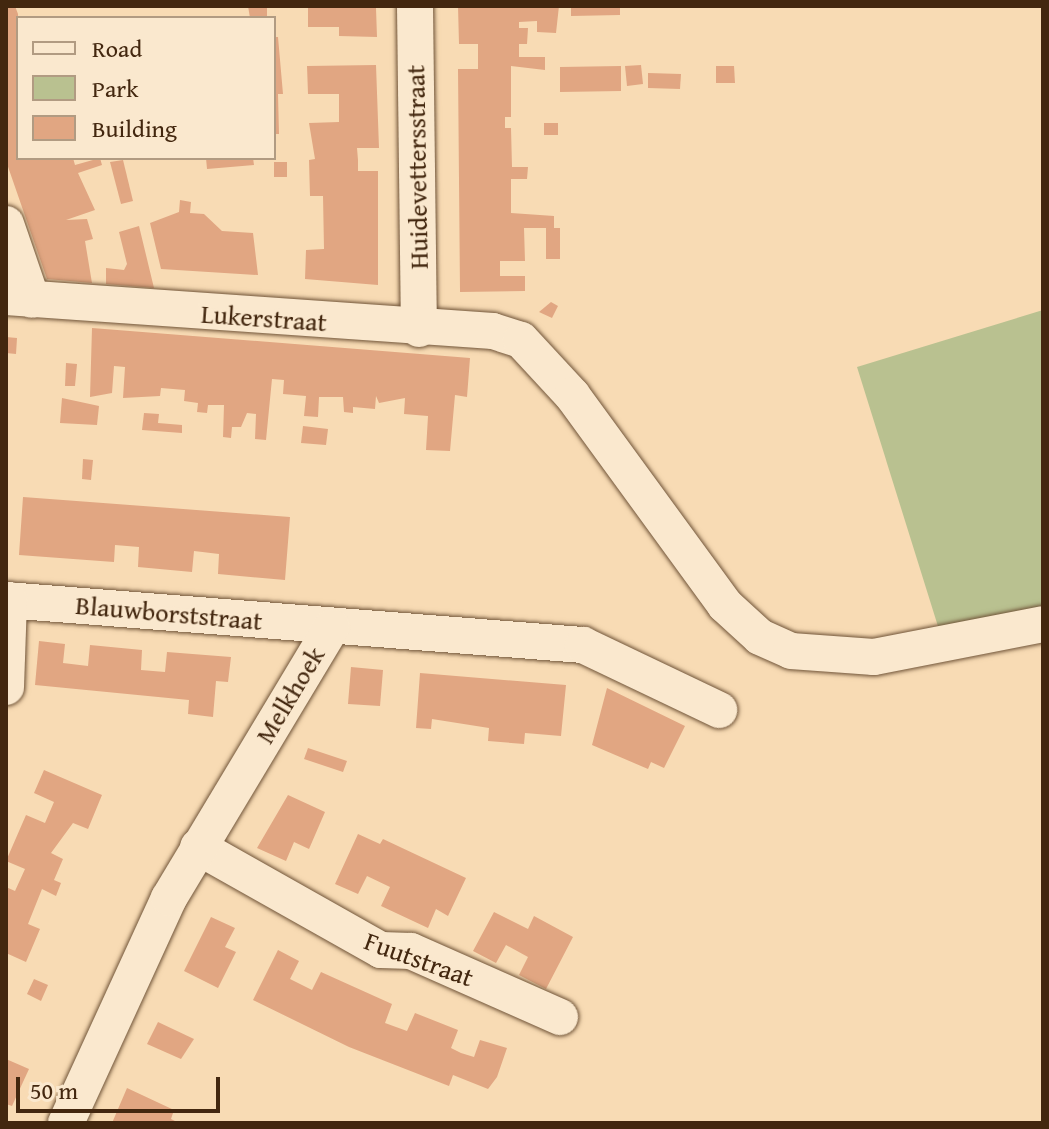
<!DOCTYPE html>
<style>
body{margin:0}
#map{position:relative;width:1049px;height:1129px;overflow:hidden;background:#f8dbb4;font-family:"Gentium Book Plus",serif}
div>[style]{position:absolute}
.green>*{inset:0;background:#b9c190}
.building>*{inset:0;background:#e1a682}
.roads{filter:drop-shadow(0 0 2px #705438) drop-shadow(0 0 2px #705438)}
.minor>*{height:36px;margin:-18px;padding:0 18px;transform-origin:18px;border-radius:18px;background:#fae8ce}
span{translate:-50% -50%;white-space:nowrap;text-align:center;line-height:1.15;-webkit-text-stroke:6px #fae8ce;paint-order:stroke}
.street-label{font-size:26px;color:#43270f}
.frame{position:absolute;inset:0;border:8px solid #43270f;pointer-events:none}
.legend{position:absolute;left:16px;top:16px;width:260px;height:144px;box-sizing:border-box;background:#fae8ce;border:2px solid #b19b82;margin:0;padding:10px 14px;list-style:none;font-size:24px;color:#43270f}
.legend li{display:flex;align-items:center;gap:16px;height:40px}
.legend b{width:40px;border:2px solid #b19b82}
.scale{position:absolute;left:16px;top:1077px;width:204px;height:36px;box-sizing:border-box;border:4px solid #43270f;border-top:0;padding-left:10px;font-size:24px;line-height:28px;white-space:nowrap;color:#43270f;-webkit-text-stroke:6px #fae8ce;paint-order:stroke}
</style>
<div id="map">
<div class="green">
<i style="clip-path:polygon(1043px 310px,1043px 615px,941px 636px,857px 367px)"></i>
</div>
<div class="building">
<i style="clip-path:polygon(6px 6px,15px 6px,18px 14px,18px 158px,73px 158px,75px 165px,100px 158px,102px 165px,78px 173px,95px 210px,66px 220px,87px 219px,93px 239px,85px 241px,92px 283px,47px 279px,6px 161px)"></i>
<i style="clip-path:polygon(248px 6px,267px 6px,267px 18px,250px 18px)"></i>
<i style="clip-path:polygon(308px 6px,376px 8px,377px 37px,339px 36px,339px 27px,308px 27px)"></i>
<i style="clip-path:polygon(458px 6px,559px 6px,556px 33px,537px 32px,537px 21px,519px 22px,519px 28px,528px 28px,527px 44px,519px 44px,519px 57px,545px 57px,545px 70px,511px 66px,511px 117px,505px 117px,505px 128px,511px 128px,512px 167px,528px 167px,527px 179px,511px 179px,511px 213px,554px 216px,554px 228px,560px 228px,560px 259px,546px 259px,546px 228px,524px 228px,525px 261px,500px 261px,500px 276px,525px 276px,525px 291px,460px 292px,458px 69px,478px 69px,478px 44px,459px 44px)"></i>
<i style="clip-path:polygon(571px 6px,620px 6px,620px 15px,571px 16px)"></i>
<i style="clip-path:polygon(274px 37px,278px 37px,283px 94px,278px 94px,279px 134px,274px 134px)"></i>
<i style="clip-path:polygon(376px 65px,379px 148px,357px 148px,358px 160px,358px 171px,378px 171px,378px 285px,305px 279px,306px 250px,324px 249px,323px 196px,310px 196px,309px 160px,315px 159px,309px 123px,339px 122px,339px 94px,308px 94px,307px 66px)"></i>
<i style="clip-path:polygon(641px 65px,643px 84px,627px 86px,625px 66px)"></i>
<i style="clip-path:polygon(621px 66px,621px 91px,560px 92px,560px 67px)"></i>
<i style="clip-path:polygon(716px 66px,734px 66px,735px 83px,716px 83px)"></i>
<i style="clip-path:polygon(648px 73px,681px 74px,680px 89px,648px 88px)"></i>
<i style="clip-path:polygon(544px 123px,558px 123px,558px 135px,544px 135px)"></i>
<i style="clip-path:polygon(206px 158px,253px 158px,254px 165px,207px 169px)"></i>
<i style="clip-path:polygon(123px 160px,133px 201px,121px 204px,110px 162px)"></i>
<i style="clip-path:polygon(274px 162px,287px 162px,287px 177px,274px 177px)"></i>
<i style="clip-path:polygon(180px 200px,191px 202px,190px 213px,204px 214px,222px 231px,253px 233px,258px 275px,161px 269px,150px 223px,179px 212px)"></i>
<i style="clip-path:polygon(139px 226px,154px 288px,106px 284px,106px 268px,124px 270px,127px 264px,119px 232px)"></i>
<i style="clip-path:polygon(551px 302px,558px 306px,552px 318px,539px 312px)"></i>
<i style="clip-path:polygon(92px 328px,470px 358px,467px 397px,455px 395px,450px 451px,426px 450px,428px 416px,404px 414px,405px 398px,379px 403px,376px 396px,375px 409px,353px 407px,353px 413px,344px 412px,343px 397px,319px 397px,318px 417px,304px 416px,306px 396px,283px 394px,284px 380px,272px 379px,266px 440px,255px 439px,256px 414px,247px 413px,241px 427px,232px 427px,231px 438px,223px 437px,224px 405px,208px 405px,207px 413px,197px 412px,198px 403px,184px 401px,185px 390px,161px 388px,160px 396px,123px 398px,125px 367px,114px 366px,112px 393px,90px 397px)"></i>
<i style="clip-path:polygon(6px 337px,17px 338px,16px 354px,6px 353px)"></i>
<i style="clip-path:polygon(66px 363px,77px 364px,75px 386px,65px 386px)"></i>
<i style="clip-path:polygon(62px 398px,99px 406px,97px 425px,60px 423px)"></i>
<i style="clip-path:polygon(144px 413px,159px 414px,158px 423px,182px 425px,182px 433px,142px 430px)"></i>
<i style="clip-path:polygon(303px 426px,328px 429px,326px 445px,301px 443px)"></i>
<i style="clip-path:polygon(83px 459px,93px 460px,91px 480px,82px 479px)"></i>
<i style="clip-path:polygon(23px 497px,290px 517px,285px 580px,218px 574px,219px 554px,194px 551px,192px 572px,138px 567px,139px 547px,115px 545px,114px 562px,19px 555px)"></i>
<i style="clip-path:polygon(39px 641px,65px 644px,63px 663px,88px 666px,90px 645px,142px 650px,141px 670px,165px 672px,167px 652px,231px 657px,228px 682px,216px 681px,213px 717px,188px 714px,189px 700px,35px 685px)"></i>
<i style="clip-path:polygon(351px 667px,383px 670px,380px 706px,348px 704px)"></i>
<i style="clip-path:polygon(420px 673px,566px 685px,561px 736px,525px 733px,524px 744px,488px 741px,489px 728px,432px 719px,431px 729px,416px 728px)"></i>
<i style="clip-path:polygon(607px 688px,685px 726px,664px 768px,651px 762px,648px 769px,592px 745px)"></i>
<i style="clip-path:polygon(308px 748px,347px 761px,343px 772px,304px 759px)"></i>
<i style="clip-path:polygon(44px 770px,102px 795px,88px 829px,73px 823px,51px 853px,63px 859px,54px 880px,61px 883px,56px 896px,42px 889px,28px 924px,40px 929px,26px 962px,6px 953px,6px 887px,15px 891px,25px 869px,6px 861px,26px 815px,45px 823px,54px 802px,34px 793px)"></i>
<i style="clip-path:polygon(288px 795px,325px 812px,309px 849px,294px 842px,286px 861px,257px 848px)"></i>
<i style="clip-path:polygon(358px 834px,380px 844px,383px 839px,466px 878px,448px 916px,436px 909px,428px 928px,381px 906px,390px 887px,367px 876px,358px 894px,335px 884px)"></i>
<i style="clip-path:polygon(494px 912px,528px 929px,534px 916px,573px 937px,546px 989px,519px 975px,528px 957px,506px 945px,496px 963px,473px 951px)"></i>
<i style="clip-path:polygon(211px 917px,235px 928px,225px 947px,236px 952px,218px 988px,184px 971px)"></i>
<i style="clip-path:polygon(278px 950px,299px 961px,290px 979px,312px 990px,321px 972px,392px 1004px,385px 1023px,407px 1031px,415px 1013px,458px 1030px,451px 1048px,461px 1053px,474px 1057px,480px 1040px,507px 1048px,497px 1077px,488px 1089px,453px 1075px,449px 1086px,349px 1047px,253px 1000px)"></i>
<i style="clip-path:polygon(34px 979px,48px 985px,41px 1001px,27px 994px)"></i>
<i style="clip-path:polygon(158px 1022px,194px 1039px,181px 1059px,147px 1044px)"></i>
<i style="clip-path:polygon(6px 1059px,29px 1069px,12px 1106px,6px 1104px)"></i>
<i style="clip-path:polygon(127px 1088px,174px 1110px,171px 1119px,179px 1123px,112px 1123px)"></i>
</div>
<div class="roads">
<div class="minor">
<i style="left:415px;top:6px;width:323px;rotate:89.3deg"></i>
<i style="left:6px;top:224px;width:80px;rotate:71.1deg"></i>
<i style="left:6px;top:297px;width:488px;rotate:4deg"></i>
<i style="left:493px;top:331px;width:29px;rotate:18deg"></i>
<i style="left:521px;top:340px;width:75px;rotate:47.2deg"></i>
<i style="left:572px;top:395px;width:260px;rotate:53.9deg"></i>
<i style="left:725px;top:605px;width:47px;rotate:42.4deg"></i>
<i style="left:760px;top:637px;width:34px;rotate:24deg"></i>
<i style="left:791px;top:651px;width:83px;rotate:4.1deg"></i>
<i style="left:874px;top:657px;width:172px;rotate:-11deg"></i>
<i style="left:6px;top:600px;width:579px;rotate:4.46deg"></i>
<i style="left:583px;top:645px;width:151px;rotate:25.5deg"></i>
<i style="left:6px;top:687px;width:87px;rotate:-88deg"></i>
<i style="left:198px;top:847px;width:210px;rotate:29.4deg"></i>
<i style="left:381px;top:950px;width:30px;rotate:2deg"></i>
<i style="left:411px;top:951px;width:163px;rotate:23.9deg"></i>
<i style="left:66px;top:1123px;width:247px;rotate:-65.4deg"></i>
<i style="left:169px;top:898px;width:316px;rotate:-59deg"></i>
</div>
</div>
<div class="street-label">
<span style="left:417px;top:167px;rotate:-91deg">Huidevettersstraat</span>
<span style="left:264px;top:318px;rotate:4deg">Lukerstraat</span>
<span style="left:169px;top:613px;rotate:5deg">Blauwborststraat</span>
<span style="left:290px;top:695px;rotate:-59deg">Melkhoek</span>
<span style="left:419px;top:959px;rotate:20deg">Fuutstraat</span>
</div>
<div class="frame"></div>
<ul class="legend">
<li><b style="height:10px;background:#fae8ce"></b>Road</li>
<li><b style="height:22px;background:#b9c190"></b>Park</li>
<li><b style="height:22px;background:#e1a682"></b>Building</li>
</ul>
<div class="scale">50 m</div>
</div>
